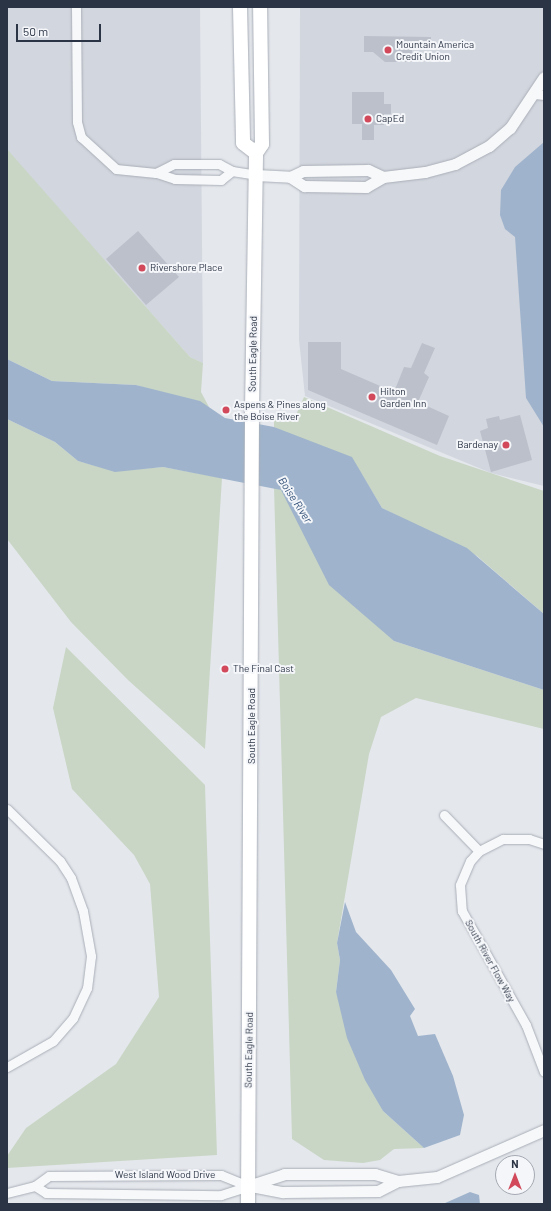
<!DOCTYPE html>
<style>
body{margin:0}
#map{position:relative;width:551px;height:1211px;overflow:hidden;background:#e4e7ec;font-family:Barlow,sans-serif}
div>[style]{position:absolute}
.built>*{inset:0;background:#d2d6de}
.green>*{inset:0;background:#c9d6c5}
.water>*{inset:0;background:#9fb4cc}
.building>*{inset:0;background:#bbc0ca}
.roads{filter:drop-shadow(0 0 1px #a9aeb7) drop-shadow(0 0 1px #a9aeb7)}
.minor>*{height:9px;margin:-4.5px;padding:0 4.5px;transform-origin:4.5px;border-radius:4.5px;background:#f7f8fa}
.tertiary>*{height:11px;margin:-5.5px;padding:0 5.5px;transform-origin:5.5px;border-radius:5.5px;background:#f7f8fa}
.trunk>*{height:14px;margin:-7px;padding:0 7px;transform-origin:7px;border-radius:7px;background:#fff}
.dots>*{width:11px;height:11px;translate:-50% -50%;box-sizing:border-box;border:2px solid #f4f6f9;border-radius:50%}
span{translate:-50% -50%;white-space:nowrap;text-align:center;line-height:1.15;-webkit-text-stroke:4px #f4f6f9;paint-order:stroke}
.poi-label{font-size:10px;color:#2b3445}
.left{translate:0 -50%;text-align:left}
.right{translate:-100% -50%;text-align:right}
.street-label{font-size:10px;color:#2b3445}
.water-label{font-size:11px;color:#34527a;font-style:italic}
.frame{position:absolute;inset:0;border:8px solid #2b3445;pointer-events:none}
.north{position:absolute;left:495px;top:1155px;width:40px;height:40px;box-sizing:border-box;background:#f4f6f9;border:1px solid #a4a8b1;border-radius:50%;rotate:0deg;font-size:11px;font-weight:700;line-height:16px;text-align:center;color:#2b3445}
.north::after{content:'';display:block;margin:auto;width:14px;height:18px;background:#d1495b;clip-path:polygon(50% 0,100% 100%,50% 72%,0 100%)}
.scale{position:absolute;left:16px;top:24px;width:85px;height:18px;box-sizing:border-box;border:2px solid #2b3445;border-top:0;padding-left:5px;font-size:12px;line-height:14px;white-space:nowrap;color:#2b3445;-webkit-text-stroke:3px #f4f6f9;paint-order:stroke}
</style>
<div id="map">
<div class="built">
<i style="clip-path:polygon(7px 7px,200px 7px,203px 363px,190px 357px,7px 150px)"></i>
<i style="clip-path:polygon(300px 7px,544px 7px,544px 486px,491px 473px,305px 396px,299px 340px)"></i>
</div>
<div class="green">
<i style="clip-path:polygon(7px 149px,190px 357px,203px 363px,201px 392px,209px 407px,136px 385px,52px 381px,7px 359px)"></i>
<i style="clip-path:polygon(304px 397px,440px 456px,544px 491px,544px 614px,477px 556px,382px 508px,361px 473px,274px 427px,274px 418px,289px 421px,295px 417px)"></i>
<i style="clip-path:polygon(7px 419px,55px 442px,78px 461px,115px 471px,163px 467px,222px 478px,205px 749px,128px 680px,71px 622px,7px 539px)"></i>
<i style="clip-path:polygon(274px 487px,281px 490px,394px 641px,544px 690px,544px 729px,416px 698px,381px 717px,369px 754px,337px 943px,340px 960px,336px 992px,383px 1111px,424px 1148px,394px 1149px,380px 1160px,363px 1163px,324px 1160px,292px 1139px)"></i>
<i style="clip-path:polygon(66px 647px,205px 785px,217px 1155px,7px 1168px,7px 1156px,26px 1128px,116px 1064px,159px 997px,150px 884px,134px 855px,72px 789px,53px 708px)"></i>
</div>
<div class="water">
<i style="clip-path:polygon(544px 142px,544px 427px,526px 398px,515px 237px,505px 229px,500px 215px,501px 190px,515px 167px)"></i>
<i style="clip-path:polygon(7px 359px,52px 381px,136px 385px,200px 401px,225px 418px,274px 427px,352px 457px,382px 508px,467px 548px,544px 614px,544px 690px,394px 641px,329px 585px,281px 490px,163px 467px,115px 472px,78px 461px,55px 442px,7px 419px)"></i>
<i style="clip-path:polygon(345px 902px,356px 932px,391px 970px,415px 1009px,410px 1016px,418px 1036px,435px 1034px,453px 1076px,464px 1115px,460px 1135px,424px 1148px,383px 1111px,365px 1080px,347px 1038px,336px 992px,340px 960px,337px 943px)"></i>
<i style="clip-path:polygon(470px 1192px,479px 1195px,480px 1204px,443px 1204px)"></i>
</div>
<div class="building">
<i style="clip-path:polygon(364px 36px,431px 37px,431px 48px,412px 48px,412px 62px,385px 62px,373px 52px,364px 52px)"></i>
<i style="clip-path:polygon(352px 92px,384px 92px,384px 104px,391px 104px,391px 114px,384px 114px,384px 125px,374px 125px,374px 140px,362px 140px,362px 124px,352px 124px)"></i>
<i style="clip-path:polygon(138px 231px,179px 277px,146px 305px,106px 259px)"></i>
<i style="clip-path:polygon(308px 342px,341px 342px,341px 369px,394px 392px,404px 367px,411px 368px,422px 343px,435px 348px,424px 373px,429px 377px,418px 402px,449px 416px,437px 445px,308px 390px)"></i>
<i style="clip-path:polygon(520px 415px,532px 460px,491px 472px,480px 431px,488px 428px,486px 419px,499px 416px,500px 420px)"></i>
</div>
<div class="roads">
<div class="minor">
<i style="left:76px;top:7px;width:115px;rotate:89.5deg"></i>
<i style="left:77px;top:122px;width:16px;rotate:75deg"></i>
<i style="left:81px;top:137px;width:47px;rotate:42.4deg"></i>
<i style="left:116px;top:169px;width:40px;rotate:5.7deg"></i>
<i style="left:535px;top:94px;width:9px;rotate:6deg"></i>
<i style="left:232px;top:171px;width:14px;rotate:141deg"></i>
<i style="left:221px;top:180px;width:46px;rotate:-178.8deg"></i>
<i style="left:175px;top:179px;width:20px;rotate:-162deg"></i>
<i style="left:156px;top:173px;width:20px;rotate:-27deg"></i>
<i style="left:174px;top:164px;width:45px"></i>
<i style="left:219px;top:164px;width:15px;rotate:28deg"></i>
<i style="left:232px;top:171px;width:24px;rotate:9deg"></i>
<i style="left:7px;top:809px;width:74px;rotate:44.5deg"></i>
<i style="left:60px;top:861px;width:20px;rotate:57deg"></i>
<i style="left:71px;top:878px;width:35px;rotate:70deg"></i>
<i style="left:83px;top:911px;width:46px;rotate:79.9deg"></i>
<i style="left:91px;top:956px;width:32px;rotate:97deg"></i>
<i style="left:87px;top:988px;width:33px;rotate:115deg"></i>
<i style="left:73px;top:1018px;width:30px;rotate:131deg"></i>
<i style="left:53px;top:1041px;width:53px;rotate:150.5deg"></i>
<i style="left:444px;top:815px;width:50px;rotate:45.8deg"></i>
<i style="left:479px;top:851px;width:27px;rotate:-27deg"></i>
<i style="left:503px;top:839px;width:26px"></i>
<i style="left:529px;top:839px;width:16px;rotate:18deg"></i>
<i style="left:479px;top:851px;width:13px;rotate:132deg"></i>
<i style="left:470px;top:861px;width:26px;rotate:113deg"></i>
<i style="left:460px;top:885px;width:26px;rotate:86deg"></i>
<i style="left:462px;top:911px;width:131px;rotate:60.7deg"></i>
<i style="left:526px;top:1025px;width:50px;rotate:69deg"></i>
<i style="left:35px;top:1186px;width:13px;rotate:32deg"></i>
<i style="left:46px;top:1193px;width:175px;rotate:0.7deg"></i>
<i style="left:221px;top:1195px;width:28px;rotate:-18deg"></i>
<i style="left:7px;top:1193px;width:29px;rotate:-14deg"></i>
<i style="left:35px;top:1186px;width:17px;rotate:-36deg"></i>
<i style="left:49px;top:1176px;width:172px;rotate:-0.3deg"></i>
<i style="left:221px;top:1175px;width:29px;rotate:22deg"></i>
</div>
<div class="tertiary">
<i style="left:256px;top:175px;width:34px;rotate:3deg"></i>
<i style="left:383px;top:177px;width:17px;rotate:-155deg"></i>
<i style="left:368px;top:170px;width:65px;rotate:179.1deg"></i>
<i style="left:303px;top:171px;width:14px;rotate:155deg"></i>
<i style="left:290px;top:177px;width:17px;rotate:33deg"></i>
<i style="left:304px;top:186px;width:62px;rotate:0.9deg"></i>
<i style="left:366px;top:187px;width:20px;rotate:-30deg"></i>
<i style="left:383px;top:177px;width:42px;rotate:-6.8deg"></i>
<i style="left:425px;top:172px;width:31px;rotate:-15deg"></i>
<i style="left:455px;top:164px;width:38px;rotate:-28deg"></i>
<i style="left:489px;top:146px;width:28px;rotate:-41deg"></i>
<i style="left:510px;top:128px;width:61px;rotate:-56.3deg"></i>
<i style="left:248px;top:1186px;width:38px;rotate:-18deg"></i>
<i style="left:284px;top:1174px;width:91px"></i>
<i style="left:375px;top:1174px;width:24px;rotate:17deg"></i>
<i style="left:398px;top:1181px;width:39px;rotate:-6deg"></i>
<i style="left:437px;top:1177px;width:117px;rotate:-23.7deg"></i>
<i style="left:251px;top:1186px;width:33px;rotate:11deg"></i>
<i style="left:283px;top:1192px;width:95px;rotate:-0.6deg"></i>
<i style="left:378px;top:1191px;width:22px;rotate:-27deg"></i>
</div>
<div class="trunk">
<i style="left:240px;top:7px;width:136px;rotate:88.7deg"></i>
<i style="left:243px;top:143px;width:16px;rotate:38deg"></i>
<i style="left:248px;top:1204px;width:793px;rotate:-89.71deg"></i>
<i style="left:252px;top:411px;width:258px;rotate:-89.1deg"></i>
<i style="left:256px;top:153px;width:11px;rotate:-56deg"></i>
<i style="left:262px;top:144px;width:137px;rotate:-90.8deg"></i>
</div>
</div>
<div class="dots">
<i style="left:388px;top:50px;background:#d1495b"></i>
<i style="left:368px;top:119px;background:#d1495b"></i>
<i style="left:142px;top:268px;background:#d1495b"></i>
<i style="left:372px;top:397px;background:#d1495b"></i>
<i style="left:226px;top:410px;background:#d1495b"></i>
<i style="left:506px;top:445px;background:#d1495b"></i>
<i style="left:225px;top:669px;background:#d1495b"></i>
</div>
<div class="poi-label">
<span class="left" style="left:396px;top:50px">Mountain America<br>Credit Union</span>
<span class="left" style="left:376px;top:119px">CapEd</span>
<span class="left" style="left:150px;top:268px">Rivershore Place</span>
<span class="left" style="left:380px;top:397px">Hilton<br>Garden Inn</span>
<span class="left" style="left:234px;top:410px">Aspens &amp; Pines along<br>the Boise River</span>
<span class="right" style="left:498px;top:445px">Bardenay</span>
<span class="left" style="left:233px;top:669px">The Final Cast</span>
</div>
<div class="street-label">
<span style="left:253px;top:354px;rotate:-89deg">South Eagle Road</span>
<span style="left:252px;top:726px;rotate:-90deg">South Eagle Road</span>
<span style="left:490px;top:961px;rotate:61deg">South River Flow Way</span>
<span style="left:249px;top:1050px;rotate:-89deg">South Eagle Road</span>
<span style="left:165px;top:1175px">West Island Wood Drive</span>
</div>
<div class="water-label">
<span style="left:295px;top:500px;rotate:57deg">Boise River</span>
</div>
<div class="frame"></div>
<div class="north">N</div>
<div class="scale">50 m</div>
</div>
